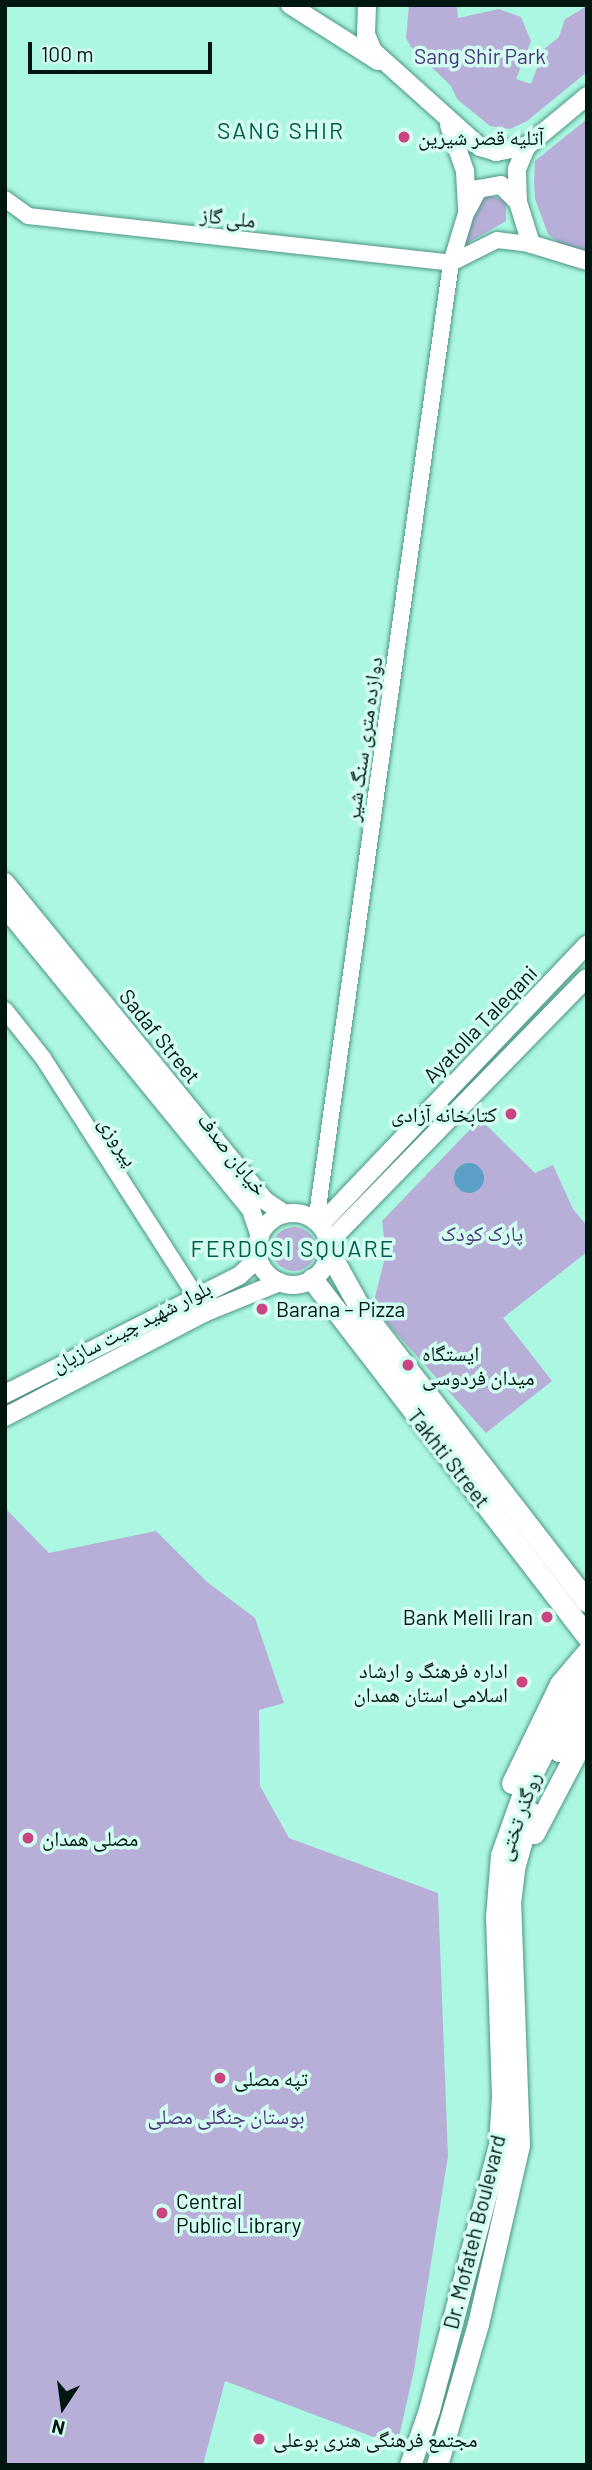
<!DOCTYPE html>
<meta charset="utf-8">
<style>
body{margin:0}
#map{position:relative;width:592px;height:2470px;overflow:hidden;background:#acf7e2;font-family:Barlow,"Noto Naskh Arabic",sans-serif}
div>[style]{position:absolute}
.green>*{inset:0;background:#b8afd8}
.round{border-radius:50%}
.water>*{inset:0;background:#5b9fc6}
.roads{filter:drop-shadow(0 0 2px #4c9583) drop-shadow(0 0 2px #4c9583)}
.tertiary>*{height:16px;margin:-8px;padding:0 8px;transform-origin:8px;border-radius:8px;background:#fff}
.secondary>*{height:18px;margin:-9px;padding:0 9px;transform-origin:9px;border-radius:9px;background:#fff}
.secondary>.ring{margin:-9px;padding:0;box-sizing:content-box;background:none;border:18px solid #fff;border-radius:50%}
.primary>*{height:21px;margin:-10.5px;padding:0 10.5px;transform-origin:10.5px;border-radius:10.5px;background:#fff}
.dots>*{width:19px;height:19px;translate:-50% -50%;box-sizing:border-box;border:4px solid #d2fdf0;border-radius:50%}
span{translate:-50% -50%;white-space:nowrap;text-align:center;line-height:1.15;-webkit-text-stroke:7px #d2fdf0;paint-order:stroke}
.park-label{font-size:21px;color:#4b327c}
.poi-label{font-size:21px;color:#001711}
.left{translate:0 -50%;text-align:left}
.right{translate:-100% -50%;text-align:right}
.street-label{font-size:21px;color:#001711}
.neighbourhood-label{font-size:23px;color:#015c4c;letter-spacing:2px}
.frame{position:absolute;inset:0;border:7px solid #001711;pointer-events:none}
.north{position:absolute;left:28px;top:2372px;width:70px;height:70px;-webkit-text-stroke:5px #d2fdf0;paint-order:stroke;rotate:193deg;font-size:19px;font-weight:700;line-height:28px;text-align:center;color:#001711}
.north::after{content:'';display:block;margin:auto;width:24px;height:32px;background:#001711;clip-path:polygon(50% 0,100% 100%,50% 72%,0 100%)}
.scale{position:absolute;left:28px;top:42px;width:184px;height:32px;box-sizing:border-box;border:4px solid #001711;border-top:0;padding-left:9px;font-size:21px;line-height:24px;white-space:nowrap;color:#001711;-webkit-text-stroke:5px #d2fdf0;paint-order:stroke}
</style>
<div id="map">
<div class="green">
<i style="clip-path:polygon(409px 5px,457px 5px,458px 18px,499px 9px,521px 17px,531px 41px,516px 79px,531px 84px,544px 49px,559px 37px,565px 19px,587px 6px,587px 72px,527px 121px,510px 129px,490px 126px,457px 99px,451px 86px,411px 47px,406px 38px)"></i>
<i style="clip-path:polygon(587px 119px,587px 252px,563px 246px,548px 234px,535px 199px,534px 181px,535px 161px)"></i>
<i style="clip-path:polygon(488px 195px,506px 201px,506px 221px,464px 245px,478px 204px)"></i>
<i style="clip-path:polygon(480px 1119px,535px 1173px,553px 1165px,573px 1209px,587px 1226px,587px 1252px,503px 1318px,552px 1381px,486px 1433px,379px 1314px,375px 1297px,386px 1253px,382px 1221px)"></i>
<i class="round" style="left:272px;top:1227px;width:44px;height:44px"></i>
<i style="clip-path:polygon(229px 1288px,232px 1294px,5px 1407px,5px 1401px)"></i>
<i style="clip-path:polygon(5px 1508px,49px 1553px,156px 1531px,207px 1582px,255px 1618px,284px 1703px,259px 1710px,260px 1786px,289px 1838px,438px 1893px,448px 2156px,414px 2370px,397px 2446px,225px 2381px,203px 2465px,5px 2465px)"></i>
</div>
<div class="water">
<i class="round" style="left:454px;top:1163px;width:30px;height:30px"></i>
</div>
<div class="roads">
<div class="tertiary">
<i style="left:5px;top:199px;width:29px;rotate:36deg"></i>
<i style="left:28px;top:216px;width:426px;rotate:6.3deg"></i>
<i style="left:451px;top:263px;width:51px;rotate:-26.6deg"></i>
<i style="left:497px;top:240px;width:34px;rotate:7deg"></i>
<i style="left:5px;top:1010px;width:61px;rotate:51.6deg"></i>
<i style="left:43px;top:1058px;width:283px;rotate:57.3deg"></i>
<i style="left:316px;top:1222px;width:968px;rotate:-81.99deg"></i>
<i style="left:451px;top:263px;width:55px;rotate:-73.2deg"></i>
</div>
<div class="secondary">
<i style="left:290px;top:5px;width:104px;rotate:32.5deg"></i>
<i style="left:367px;top:5px;width:29px;rotate:92deg"></i>
<i style="left:366px;top:34px;width:18px;rotate:68deg"></i>
<i style="left:373px;top:51px;width:144px;rotate:41.9deg"></i>
<i style="left:480px;top:147px;width:17px;rotate:17deg"></i>
<i style="left:496px;top:152px;width:32px;rotate:-11deg"></i>
<i style="left:527px;top:146px;width:78px;rotate:-39.8deg"></i>
<i style="left:449px;top:125px;width:49px;rotate:70.8deg"></i>
<i style="left:465px;top:171px;width:36px;rotate:87deg"></i>
<i style="left:518px;top:202px;width:33px;rotate:-92deg"></i>
<i style="left:517px;top:169px;width:25px;rotate:-67deg"></i>
<i style="left:467px;top:210px;width:24px;rotate:-62deg"></i>
<i style="left:478px;top:189px;width:23px;rotate:-10deg"></i>
<i style="left:501px;top:185px;width:24px;rotate:45deg"></i>
<i style="left:518px;top:202px;width:44px;rotate:72.8deg"></i>
<i style="left:531px;top:244px;width:59px;rotate:16.9deg"></i>
<i style="left:5px;top:882px;width:410px;rotate:50.8deg"></i>
<i style="left:264px;top:1200px;width:25px;rotate:34deg"></i>
<i style="left:5px;top:908px;width:390px;rotate:50.8deg"></i>
<i style="left:251px;top:1210px;width:28px;rotate:71deg"></i>
<i class="ring" style="left:257px;top:1213px;width:54px;height:54px"></i>
<i style="left:320px;top:1225px;width:387px;rotate:-46.4deg"></i>
<i style="left:329px;top:1242px;width:369px;rotate:-45.7deg"></i>
<i style="left:5px;top:1394px;width:262px;rotate:-26.8deg"></i>
<i style="left:239px;top:1276px;width:26px;rotate:-43deg"></i>
<i style="left:5px;top:1417px;width:225px;rotate:-27.6deg"></i>
<i style="left:204px;top:1313px;width:82px;rotate:-22.2deg"></i>
</div>
<div class="primary">
<i style="left:329px;top:1252px;width:64px;rotate:61deg"></i>
<i style="left:360px;top:1308px;width:371px;rotate:52.3deg"></i>
<i style="left:312px;top:1279px;width:451px;rotate:52.4deg"></i>
<i style="left:559px;top:1751px;width:54px;rotate:-58.7deg"></i>
<i style="left:512px;top:1783px;width:110px;rotate:-64.1deg"></i>
<i style="left:560px;top:1684px;width:42px;rotate:-49.8deg"></i>
<i style="left:534px;top:1833px;width:114px;rotate:-62.3deg"></i>
<i style="left:410px;top:2465px;width:58px;rotate:-70.9deg"></i>
<i style="left:429px;top:2410px;width:274px;rotate:-75.2deg"></i>
<i style="left:499px;top:2145px;width:49px;rotate:-86.5deg"></i>
<i style="left:502px;top:2096px;width:179px;rotate:-91.9deg"></i>
<i style="left:496px;top:1917px;width:62px;rotate:-85.4deg"></i>
<i style="left:501px;top:1855px;width:71px;rotate:-70.3deg"></i>
<i style="left:525px;top:1788px;width:97px;rotate:-63.2deg"></i>
<i style="left:569px;top:1701px;width:29px;rotate:-52deg"></i>
<i style="left:437px;top:2465px;width:147px;rotate:-73.8deg"></i>
<i style="left:478px;top:2324px;width:184px;rotate:-77.1deg"></i>
<i style="left:519px;top:2145px;width:242px;rotate:-92.1deg"></i>
<i style="left:510px;top:1903px;width:35px;rotate:-83deg"></i>
<i style="left:514px;top:1868px;width:58px;rotate:-74.1deg"></i>
</div>
</div>
<div class="dots">
<i style="left:404px;top:137px;background:#cb4482"></i>
<i style="left:511px;top:1114px;background:#cb4482"></i>
<i style="left:262px;top:1309px;background:#cb4482"></i>
<i style="left:408px;top:1365px;background:#cb4482"></i>
<i style="left:547px;top:1617px;background:#cb4482"></i>
<i style="left:522px;top:1682px;background:#cb4482"></i>
<i style="left:28px;top:1838px;background:#cb4482"></i>
<i style="left:220px;top:2078px;background:#cb4482"></i>
<i style="left:162px;top:2213px;background:#cb4482"></i>
<i style="left:259px;top:2439px;background:#cb4482"></i>
</div>
<div class="park-label">
<span style="left:480px;top:56px">Sang Shir Park</span>
<span style="left:482px;top:1233px">پارک کودک</span>
<span style="left:226px;top:2116px">بوستان جنگلی مصلی</span>
</div>
<div class="poi-label">
<span class="left" style="left:418px;top:137px">آتلیه قصر شیرین</span>
<span class="right" style="left:497px;top:1114px">کتابخانه آزادی</span>
<span class="left" style="left:276px;top:1309px">Barana – Pizza</span>
<span class="left" style="left:422px;top:1365px">ایستگاه<br>میدان فردوسی</span>
<span class="right" style="left:533px;top:1617px">Bank Melli Iran</span>
<span class="right" style="left:508px;top:1682px">اداره فرهنگ و ارشاد<br>اسلامی استان همدان</span>
<span class="left" style="left:42px;top:1838px">مصلی همدان</span>
<span class="left" style="left:234px;top:2078px">تپه مصلی</span>
<span class="left" style="left:176px;top:2213px">Central<br>Public Library</span>
<span class="left" style="left:273px;top:2439px">مجتمع فرهنگی هنری بوعلی</span>
</div>
<div class="street-label">
<span style="left:228px;top:217px;rotate:6deg">ملی گاز</span>
<span style="left:363px;top:739px;rotate:-82deg">دوازده متری سنگ شیر</span>
<span style="left:480px;top:1024px;rotate:-46deg">Ayatolla Taleqani</span>
<span style="left:160px;top:1036px;rotate:51deg">Sadaf Street</span>
<span style="left:119px;top:1141px;rotate:58deg">پیروزی</span>
<span style="left:233px;top:1154px;rotate:52deg">خیابان صدف</span>
<span style="left:131px;top:1326px;rotate:-27deg">بلوار شهید چیت سازیان</span>
<span style="left:449px;top:1458px;rotate:52deg">Takhti Street</span>
<span style="left:518px;top:1816px;rotate:-70deg">روگذر تختی</span>
<span style="left:474px;top:2232px;rotate:-76deg">Dr. Mofateh Boulevard</span>
</div>
<div class="neighbourhood-label">
<span style="left:281px;top:130px">SANG SHIR</span>
<span style="left:293px;top:1248px">FERDOSI SQUARE</span>
</div>
<div class="frame"></div>
<div class="north">N</div>
<div class="scale">100 m</div>
</div>
